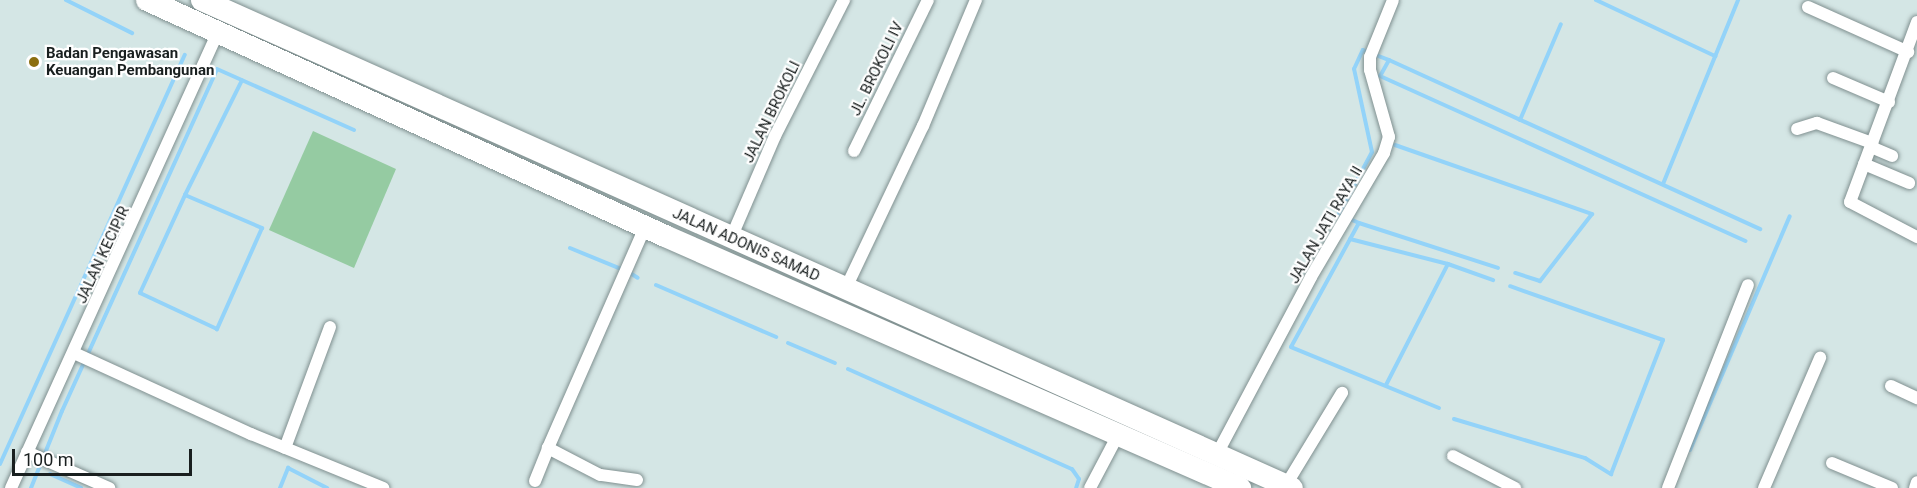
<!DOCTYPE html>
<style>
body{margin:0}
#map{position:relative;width:1917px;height:488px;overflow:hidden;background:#d4e6e5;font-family:Roboto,sans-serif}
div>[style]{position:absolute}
.green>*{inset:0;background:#95cba2}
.stream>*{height:4px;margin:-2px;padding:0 2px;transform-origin:2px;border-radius:2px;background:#93d3f9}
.roads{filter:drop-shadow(0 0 2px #809090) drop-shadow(0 0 2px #809090)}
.street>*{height:12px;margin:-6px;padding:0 6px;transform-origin:6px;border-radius:6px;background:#fff}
.highway>*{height:22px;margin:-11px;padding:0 11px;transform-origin:11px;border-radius:11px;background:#fff}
.dots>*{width:16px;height:16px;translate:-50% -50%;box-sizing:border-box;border:3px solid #fff;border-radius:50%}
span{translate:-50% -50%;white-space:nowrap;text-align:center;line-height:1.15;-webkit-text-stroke:4.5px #fff;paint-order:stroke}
.poi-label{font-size:15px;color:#191f1f;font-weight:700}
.left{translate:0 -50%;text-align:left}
.street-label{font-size:15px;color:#191f1f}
.scale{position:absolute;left:12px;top:449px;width:180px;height:27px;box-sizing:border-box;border:3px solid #191f1f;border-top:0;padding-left:8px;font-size:18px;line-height:21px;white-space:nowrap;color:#191f1f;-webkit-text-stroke:4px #fff;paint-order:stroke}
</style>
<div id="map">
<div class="green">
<i style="clip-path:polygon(313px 131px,396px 169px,354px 268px,269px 230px)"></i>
</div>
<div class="stream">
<i style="left:66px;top:0;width:74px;rotate:26.6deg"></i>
<i style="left:1596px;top:0;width:132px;rotate:25.2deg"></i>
<i style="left:1389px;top:60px;width:408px;rotate:24.5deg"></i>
<i style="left:1520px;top:120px;width:104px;rotate:-66.9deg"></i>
<i style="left:1395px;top:145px;width:209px;rotate:19.3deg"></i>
<i style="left:1592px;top:214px;width:85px;rotate:127.8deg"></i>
<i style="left:1540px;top:281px;width:26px;rotate:-162deg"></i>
<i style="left:1663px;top:184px;width:199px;rotate:-67.8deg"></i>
<i style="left:185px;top:195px;width:84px;rotate:23.2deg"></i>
<i style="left:262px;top:228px;width:111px;rotate:114deg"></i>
<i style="left:217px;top:329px;width:85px;rotate:-154.9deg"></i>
<i style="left:140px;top:293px;width:108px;rotate:-65.3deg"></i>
<i style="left:185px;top:195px;width:128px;rotate:-63.6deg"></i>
<i style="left:1359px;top:223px;width:146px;rotate:17.9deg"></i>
<i style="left:1350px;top:239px;width:101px;rotate:14.3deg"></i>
<i style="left:1448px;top:264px;width:48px;rotate:19.6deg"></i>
<i style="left:570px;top:248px;width:55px;rotate:22.4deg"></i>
<i style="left:630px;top:273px;width:9px;rotate:32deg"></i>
<i style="left:656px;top:285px;width:131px;rotate:23.4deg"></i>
<i style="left:788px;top:343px;width:51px;rotate:23.1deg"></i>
<i style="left:848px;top:369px;width:245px;rotate:24.1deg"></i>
<i style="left:1072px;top:469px;width:12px;rotate:55deg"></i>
<i style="left:1079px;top:479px;width:9px;rotate:108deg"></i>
<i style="left:1386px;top:385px;width:136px;rotate:-62.9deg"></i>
<i style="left:1439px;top:408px;width:160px;rotate:-157.6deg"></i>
<i style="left:1291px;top:347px;width:141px;rotate:-61.3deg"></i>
<i style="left:1359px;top:223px;width:22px;rotate:-156deg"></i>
<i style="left:1339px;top:214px;width:70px;rotate:-62deg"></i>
<i style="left:1372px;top:152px;width:85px;rotate:-102.2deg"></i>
<i style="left:1354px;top:69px;width:21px;rotate:-65deg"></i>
<i style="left:1363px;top:50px;width:28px;rotate:21deg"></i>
<i style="left:1389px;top:60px;width:18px;rotate:119deg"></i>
<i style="left:1380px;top:76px;width:401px;rotate:24.3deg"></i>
<i style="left:1454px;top:419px;width:137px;rotate:16.6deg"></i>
<i style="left:1585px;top:458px;width:31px;rotate:32deg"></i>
<i style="left:1611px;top:474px;width:144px;rotate:-68.8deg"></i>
<i style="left:1663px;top:340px;width:162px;rotate:-160.6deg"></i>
<i style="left:1690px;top:450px;width:254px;rotate:-66.9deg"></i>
<i style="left:0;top:464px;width:449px;rotate:-65.7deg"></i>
<i style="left:50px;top:474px;width:34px;rotate:24deg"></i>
<i style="left:31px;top:488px;width:83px;rotate:-68.1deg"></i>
<i style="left:62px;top:411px;width:375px;rotate:-65.6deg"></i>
<i style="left:217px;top:69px;width:150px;rotate:24deg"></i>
<i style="left:280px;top:488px;width:22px;rotate:-68deg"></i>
<i style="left:288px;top:468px;width:44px;rotate:27.1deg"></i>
</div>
<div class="roads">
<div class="street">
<i style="left:1808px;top:7px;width:110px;rotate:24.2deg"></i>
<i style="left:1917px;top:22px;width:192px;rotate:110.4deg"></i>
<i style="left:1850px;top:202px;width:76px;rotate:27.6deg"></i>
<i style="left:1833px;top:78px;width:61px;rotate:23.2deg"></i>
<i style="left:1797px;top:129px;width:21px;rotate:-17deg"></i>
<i style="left:1817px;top:123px;width:59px;rotate:20deg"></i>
<i style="left:1871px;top:147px;width:23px;rotate:23deg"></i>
<i style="left:854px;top:151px;width:168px;rotate:-63.9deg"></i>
<i style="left:1864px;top:164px;width:49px;rotate:22.9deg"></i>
<i style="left:731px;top:238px;width:111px;rotate:-66.7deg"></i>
<i style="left:775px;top:136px;width:153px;rotate:-63.1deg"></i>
<i style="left:845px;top:290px;width:182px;rotate:-64.6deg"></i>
<i style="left:923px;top:126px;width:137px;rotate:-67.2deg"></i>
<i style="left:74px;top:353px;width:195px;rotate:24.6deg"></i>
<i style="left:251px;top:434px;width:143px;rotate:22.2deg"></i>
<i style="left:1891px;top:386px;width:29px;rotate:25deg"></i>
<i style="left:285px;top:448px;width:129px;rotate:-69.6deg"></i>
<i style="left:27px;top:452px;width:90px;rotate:23.7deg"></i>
<i style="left:1217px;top:454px;width:200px;rotate:-62deg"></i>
<i style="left:1311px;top:277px;width:144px;rotate:-59.5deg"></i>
<i style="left:1384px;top:153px;width:17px;rotate:-73deg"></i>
<i style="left:1389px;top:137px;width:70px;rotate:-105.8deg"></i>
<i style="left:1370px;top:70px;width:13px;rotate:-90deg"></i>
<i style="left:1370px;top:57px;width:61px;rotate:-68deg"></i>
<i style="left:1453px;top:456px;width:70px;rotate:27.3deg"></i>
<i style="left:1832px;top:463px;width:65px;rotate:22.6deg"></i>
<i style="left:637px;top:480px;width:37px;rotate:-172deg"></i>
<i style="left:600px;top:475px;width:59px;rotate:-152.6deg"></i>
<i style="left:548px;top:448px;width:241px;rotate:-66.3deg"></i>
<i style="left:535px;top:481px;width:35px;rotate:-68deg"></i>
<i style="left:1286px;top:485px;width:108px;rotate:-58.7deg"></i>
<i style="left:11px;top:488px;width:501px;rotate:-65.58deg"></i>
<i style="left:1090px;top:488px;width:62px;rotate:-62.2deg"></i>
<i style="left:1668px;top:488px;width:218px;rotate:-68.5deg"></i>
<i style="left:1764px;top:488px;width:142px;rotate:-66.7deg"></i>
<i style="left:1915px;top:488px;width:6px;rotate:-72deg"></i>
</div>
<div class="highway">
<i style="left:147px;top:0;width:569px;rotate:24.49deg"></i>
<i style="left:665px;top:236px;width:628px;rotate:23.67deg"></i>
<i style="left:202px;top:0;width:1194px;rotate:24.12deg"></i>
</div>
</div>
<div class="dots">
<i style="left:34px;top:62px;background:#8b6e0f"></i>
</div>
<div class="poi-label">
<span class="left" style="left:46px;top:62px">Badan Pengawasan<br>Keuangan Pembangunan</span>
</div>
<div class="street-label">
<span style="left:877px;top:69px;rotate:-64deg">JL. BROKOLI IV</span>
<span style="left:772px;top:112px;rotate:-64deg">JALAN BROKOLI</span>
<span style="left:1326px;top:225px;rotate:-60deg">JALAN JATI RAYA II</span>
<span style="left:746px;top:245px;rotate:24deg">JALAN ADONIS SAMAD</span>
<span style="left:103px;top:255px;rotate:-65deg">JALAN KECIPIR</span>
</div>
<div class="scale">100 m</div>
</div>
